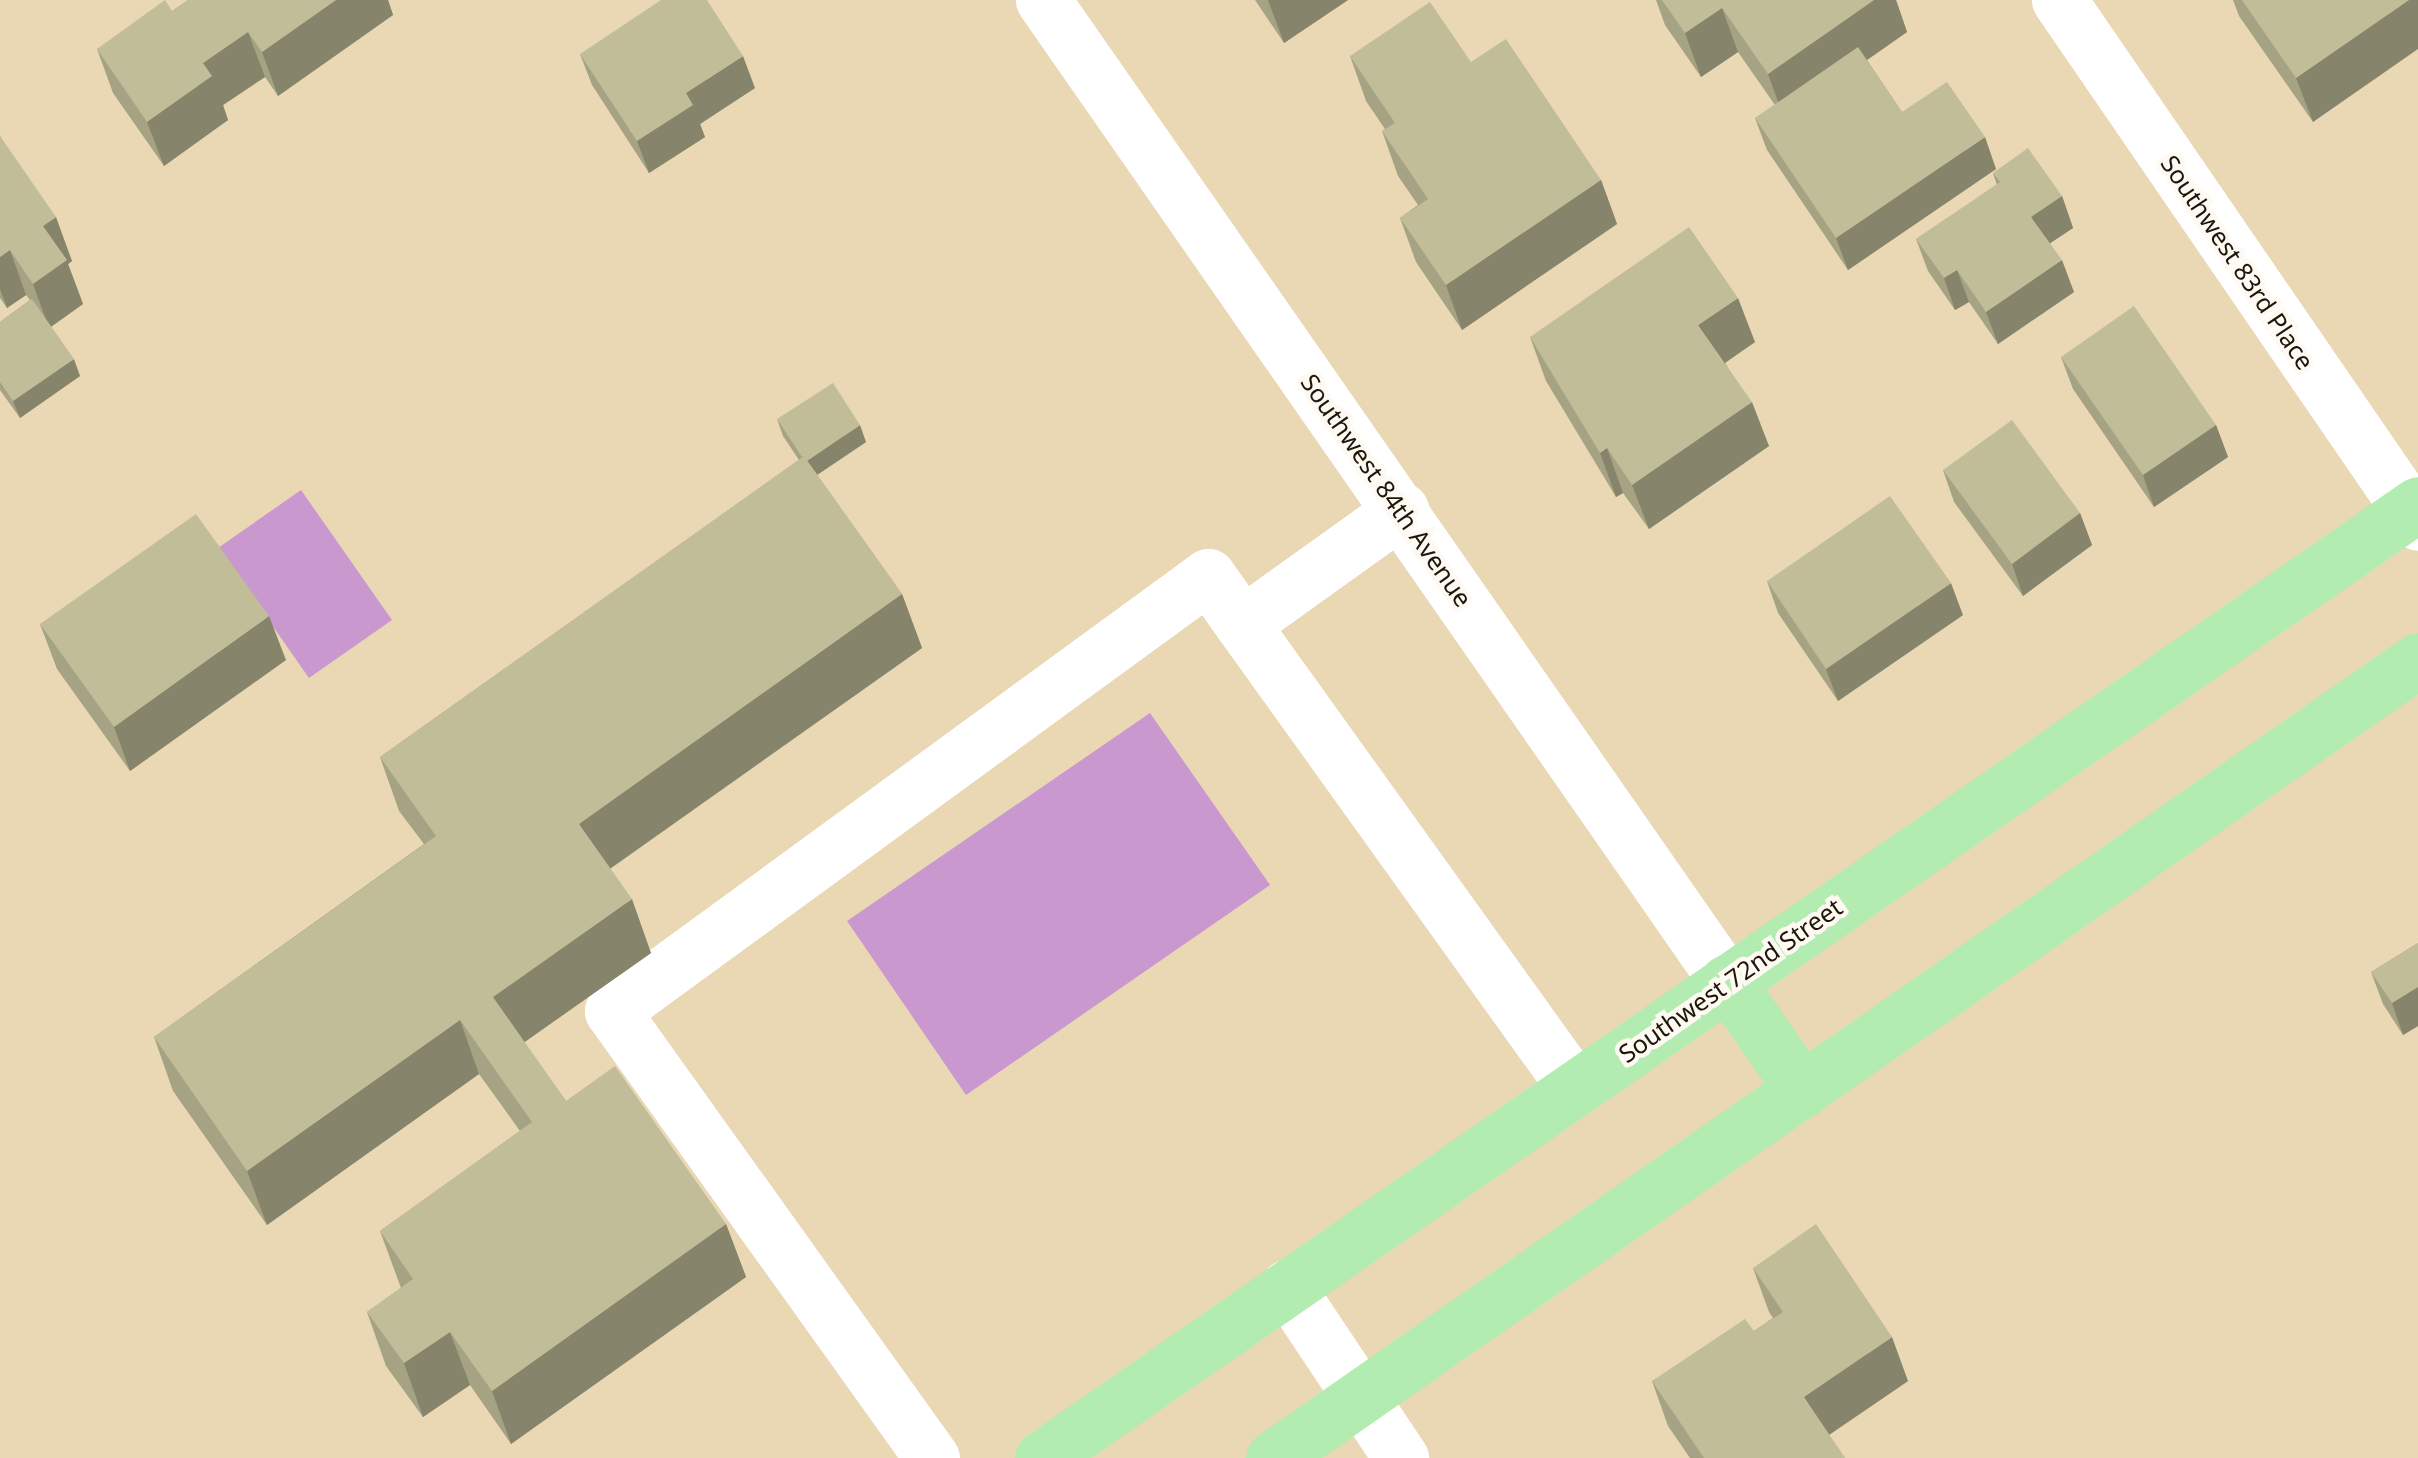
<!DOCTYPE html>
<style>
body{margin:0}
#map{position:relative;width:2418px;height:1458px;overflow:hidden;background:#ead8b5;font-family:"Noto Sans",sans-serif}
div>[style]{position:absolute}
.green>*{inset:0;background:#c998ce}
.minor>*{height:55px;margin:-27.5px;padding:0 27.5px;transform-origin:27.5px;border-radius:27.5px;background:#fff}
.major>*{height:55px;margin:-27.5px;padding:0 27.5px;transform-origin:27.5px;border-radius:27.5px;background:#b2ecb0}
.wall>*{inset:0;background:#a5a383}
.shaded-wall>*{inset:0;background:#86846a}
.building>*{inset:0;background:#c0bd98}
span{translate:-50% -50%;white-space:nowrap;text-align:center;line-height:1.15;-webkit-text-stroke:9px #fefaf3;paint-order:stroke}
.street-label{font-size:25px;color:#1d1609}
</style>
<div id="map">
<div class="green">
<i style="clip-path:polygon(301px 490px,392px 620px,309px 678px,218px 548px)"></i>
<i style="clip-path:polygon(1150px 713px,1270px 885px,966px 1095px,847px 921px)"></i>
</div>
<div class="minor">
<i style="left:1043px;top:0;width:1197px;rotate:55.14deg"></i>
<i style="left:2059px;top:0;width:634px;rotate:55.53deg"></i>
<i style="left:1242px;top:624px;width:571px;rotate:54.33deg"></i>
<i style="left:1287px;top:1287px;width:206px;rotate:56.3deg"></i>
<i style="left:932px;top:1458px;width:550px;rotate:-125.6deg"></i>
<i style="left:612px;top:1011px;width:738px;rotate:-36.12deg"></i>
<i style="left:1208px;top:576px;width:59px;rotate:54.7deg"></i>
<i style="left:1242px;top:624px;width:196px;rotate:-35.6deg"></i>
</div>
<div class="major">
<i style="left:1727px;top:982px;width:132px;rotate:54.9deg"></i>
<i style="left:1042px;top:1458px;width:1674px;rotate:-34.73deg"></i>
<i style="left:1273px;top:1458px;width:1396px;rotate:-34.87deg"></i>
</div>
<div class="wall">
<i style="clip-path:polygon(188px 0,388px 0,393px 15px,278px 96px,265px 77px,223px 105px,228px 120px,164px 166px,113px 93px,97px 49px,172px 11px)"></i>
<i style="clip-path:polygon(1255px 0,1348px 0,1284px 43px)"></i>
<i style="clip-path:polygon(1656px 0,1896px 0,1907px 32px,1867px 60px,1902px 112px,1996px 169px,1848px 270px,1767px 150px,1755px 118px,1775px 105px,1738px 52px,1701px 77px,1665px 25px)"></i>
<i style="clip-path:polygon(2233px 0,2418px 0,2313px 122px,2239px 16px)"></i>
<i style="clip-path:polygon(580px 54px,755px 88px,700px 124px,705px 137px,649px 173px,592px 85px)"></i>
<i style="clip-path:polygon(1350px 56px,1471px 62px,1601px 180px,1617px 224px,1462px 330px,1416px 262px,1400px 218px,1418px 205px,1398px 176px,1382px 131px,1385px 129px,1366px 101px)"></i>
<i style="clip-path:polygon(0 136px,72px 261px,68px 264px,83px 304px,51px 327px,80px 376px,20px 418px,0 390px,0 322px,30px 300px,26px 295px,7px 308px,0 298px)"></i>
<i style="clip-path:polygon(1993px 173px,2062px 196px,2073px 228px,2050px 243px,2074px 292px,1998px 344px,1969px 302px,1955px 310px,1928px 271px,1916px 239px,1997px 185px)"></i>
<i style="clip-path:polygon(1530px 337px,1755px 342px,1725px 362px,1769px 446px,1649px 529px,1623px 493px,1616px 497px,1546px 381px)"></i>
<i style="clip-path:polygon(2061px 357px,2216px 425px,2228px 457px,2154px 507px,2073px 389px)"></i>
<i style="clip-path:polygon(777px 419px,866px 442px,817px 475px,902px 594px,922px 648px,610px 869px,651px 953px,524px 1042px,566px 1101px,726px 1224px,746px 1277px,511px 1444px,470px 1385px,423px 1417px,386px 1366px,367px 1312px,401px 1288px,380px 1231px,520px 1131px,479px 1074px,267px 1225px,173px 1091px,154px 1037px,424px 844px,399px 811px,380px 757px,799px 460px,783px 436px)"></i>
<i style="clip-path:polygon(1943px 470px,2080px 513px,2092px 545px,2023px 596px,1954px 502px)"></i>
<i style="clip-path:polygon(1767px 581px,1963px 615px,1838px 701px,1778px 613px)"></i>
<i style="clip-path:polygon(40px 624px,286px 660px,130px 771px,57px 669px)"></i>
<i style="clip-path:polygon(2418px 943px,2418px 1026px,2403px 1035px,2383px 1004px,2371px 972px)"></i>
<i style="clip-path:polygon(1753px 1268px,1908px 1381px,1829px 1435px,1845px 1458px,1690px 1458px,1668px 1426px,1652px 1381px,1754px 1331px,1773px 1318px,1769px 1312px)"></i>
</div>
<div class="shaded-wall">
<i style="clip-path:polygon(336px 0,388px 0,393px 15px,278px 96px,262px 52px)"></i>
<i style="clip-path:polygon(1268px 0,1348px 0,1284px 43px)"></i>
<i style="clip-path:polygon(1874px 0,1896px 0,1907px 32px,1784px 118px,1768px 74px)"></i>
<i style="clip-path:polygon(2409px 0,2418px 0,2418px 49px,2313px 122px,2296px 78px)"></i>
<i style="clip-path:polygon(1722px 8px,1738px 52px,1701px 77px,1685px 33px)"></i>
<i style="clip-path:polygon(248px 32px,265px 77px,223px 105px,228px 120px,164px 166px,147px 122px,203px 63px)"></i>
<i style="clip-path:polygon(743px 56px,755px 88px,700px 124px,705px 137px,649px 173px,637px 141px,686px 93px)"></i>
<i style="clip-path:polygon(1985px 137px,1996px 169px,1848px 270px,1836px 238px)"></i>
<i style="clip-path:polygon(1601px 180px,1617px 224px,1462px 330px,1446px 285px)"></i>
<i style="clip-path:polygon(2062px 196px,2073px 228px,2043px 248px,2031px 217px)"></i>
<i style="clip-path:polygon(56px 217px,72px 261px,68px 264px,83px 304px,49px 328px,33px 284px,43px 226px)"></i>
<i style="clip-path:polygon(10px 250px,26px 295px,7px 308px,0 289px,0 257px)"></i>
<i style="clip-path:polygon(2062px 260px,2074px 292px,1998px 344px,1986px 312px)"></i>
<i style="clip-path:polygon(1957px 270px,1969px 302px,1955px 310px,1944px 278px)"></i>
<i style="clip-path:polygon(1738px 298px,1755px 342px,1715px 370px,1698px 325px)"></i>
<i style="clip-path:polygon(74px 359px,80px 376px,20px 418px,13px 401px)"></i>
<i style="clip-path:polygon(1752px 402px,1769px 446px,1649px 529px,1632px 485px)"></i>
<i style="clip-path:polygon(860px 425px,866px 442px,811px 479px,805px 462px)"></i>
<i style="clip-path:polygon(2216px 425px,2228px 457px,2154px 507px,2143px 475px)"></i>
<i style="clip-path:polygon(1607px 448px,1623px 493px,1616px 497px,1600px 453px)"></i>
<i style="clip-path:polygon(2080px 513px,2092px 545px,2023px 596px,2012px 564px)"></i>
<i style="clip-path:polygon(1951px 583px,1963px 615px,1838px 701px,1826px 669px)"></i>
<i style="clip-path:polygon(902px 594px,922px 648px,598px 877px,579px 824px)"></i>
<i style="clip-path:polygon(269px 616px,286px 660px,130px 771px,114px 727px)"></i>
<i style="clip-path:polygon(632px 899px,651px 953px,512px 1051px,493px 997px)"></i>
<i style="clip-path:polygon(2418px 987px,2418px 1026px,2403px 1035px,2392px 1003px)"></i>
<i style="clip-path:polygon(460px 1020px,479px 1074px,267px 1225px,247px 1171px)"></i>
<i style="clip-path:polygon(726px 1224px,746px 1277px,511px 1444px,492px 1391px)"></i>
<i style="clip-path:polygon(450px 1332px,470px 1385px,423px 1417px,404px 1363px)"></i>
<i style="clip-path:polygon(1892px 1337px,1908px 1381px,1820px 1441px,1804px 1397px)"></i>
</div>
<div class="building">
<i style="clip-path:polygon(165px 0,172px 11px,188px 0,336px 0,262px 52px,248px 32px,203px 63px,212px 76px,147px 122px,97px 49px)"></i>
<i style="clip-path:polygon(661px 0,707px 0,743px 56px,686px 93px,693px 105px,637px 141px,580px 54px)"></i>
<i style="clip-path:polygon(1662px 0,1874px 0,1768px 74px,1722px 8px,1685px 33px)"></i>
<i style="clip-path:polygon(2242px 0,2409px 0,2296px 78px)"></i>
<i style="clip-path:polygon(1430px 2px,1471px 62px,1506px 39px,1601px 180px,1446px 285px,1400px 218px,1428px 199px,1382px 131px,1395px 123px,1350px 56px)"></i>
<i style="clip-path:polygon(1858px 47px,1902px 112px,1947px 82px,1985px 137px,1836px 238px,1755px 118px)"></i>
<i style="clip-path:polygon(0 136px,56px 217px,43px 226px,67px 260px,33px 284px,10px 250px,0 257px)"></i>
<i style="clip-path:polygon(2028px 148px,2062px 196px,2031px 217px,2062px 260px,1986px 312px,1957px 270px,1944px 278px,1916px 239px,2000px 182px,1993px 173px)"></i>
<i style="clip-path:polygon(1689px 227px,1738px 298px,1698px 325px,1752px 402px,1632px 485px,1607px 448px,1600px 453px,1530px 337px)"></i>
<i style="clip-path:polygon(32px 299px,74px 359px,13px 401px,0 382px,0 322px)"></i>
<i style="clip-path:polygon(2134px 306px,2216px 425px,2143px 475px,2061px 357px)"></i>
<i style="clip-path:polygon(833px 383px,860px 425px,807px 461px,804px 456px,802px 457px,777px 419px)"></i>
<i style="clip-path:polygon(2012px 420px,2080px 513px,2012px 564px,1943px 470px)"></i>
<i style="clip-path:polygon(804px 456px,902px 594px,579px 824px,632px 899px,493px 997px,566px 1101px,615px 1066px,726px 1224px,492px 1391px,450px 1332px,404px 1363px,367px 1312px,413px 1279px,380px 1231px,532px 1122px,460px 1020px,247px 1171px,154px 1037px,436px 836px,380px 757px)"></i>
<i style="clip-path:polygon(1890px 496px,1951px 583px,1826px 669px,1767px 581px)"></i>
<i style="clip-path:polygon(196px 514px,269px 616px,114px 727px,40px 624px)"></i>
<i style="clip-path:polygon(2418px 943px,2418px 987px,2392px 1003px,2371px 972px)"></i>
<i style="clip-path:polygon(1816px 1224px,1892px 1337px,1804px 1397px,1845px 1458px,1704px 1458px,1652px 1381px,1745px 1319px,1754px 1331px,1783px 1312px,1753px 1268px)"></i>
</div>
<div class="street-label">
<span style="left:2238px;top:262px;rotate:56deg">Southwest 83rd Place</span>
<span style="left:1387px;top:490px;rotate:55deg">Southwest 84th Avenue</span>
<span style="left:1730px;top:980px;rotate:-35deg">Southwest 72nd Street</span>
</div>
</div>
